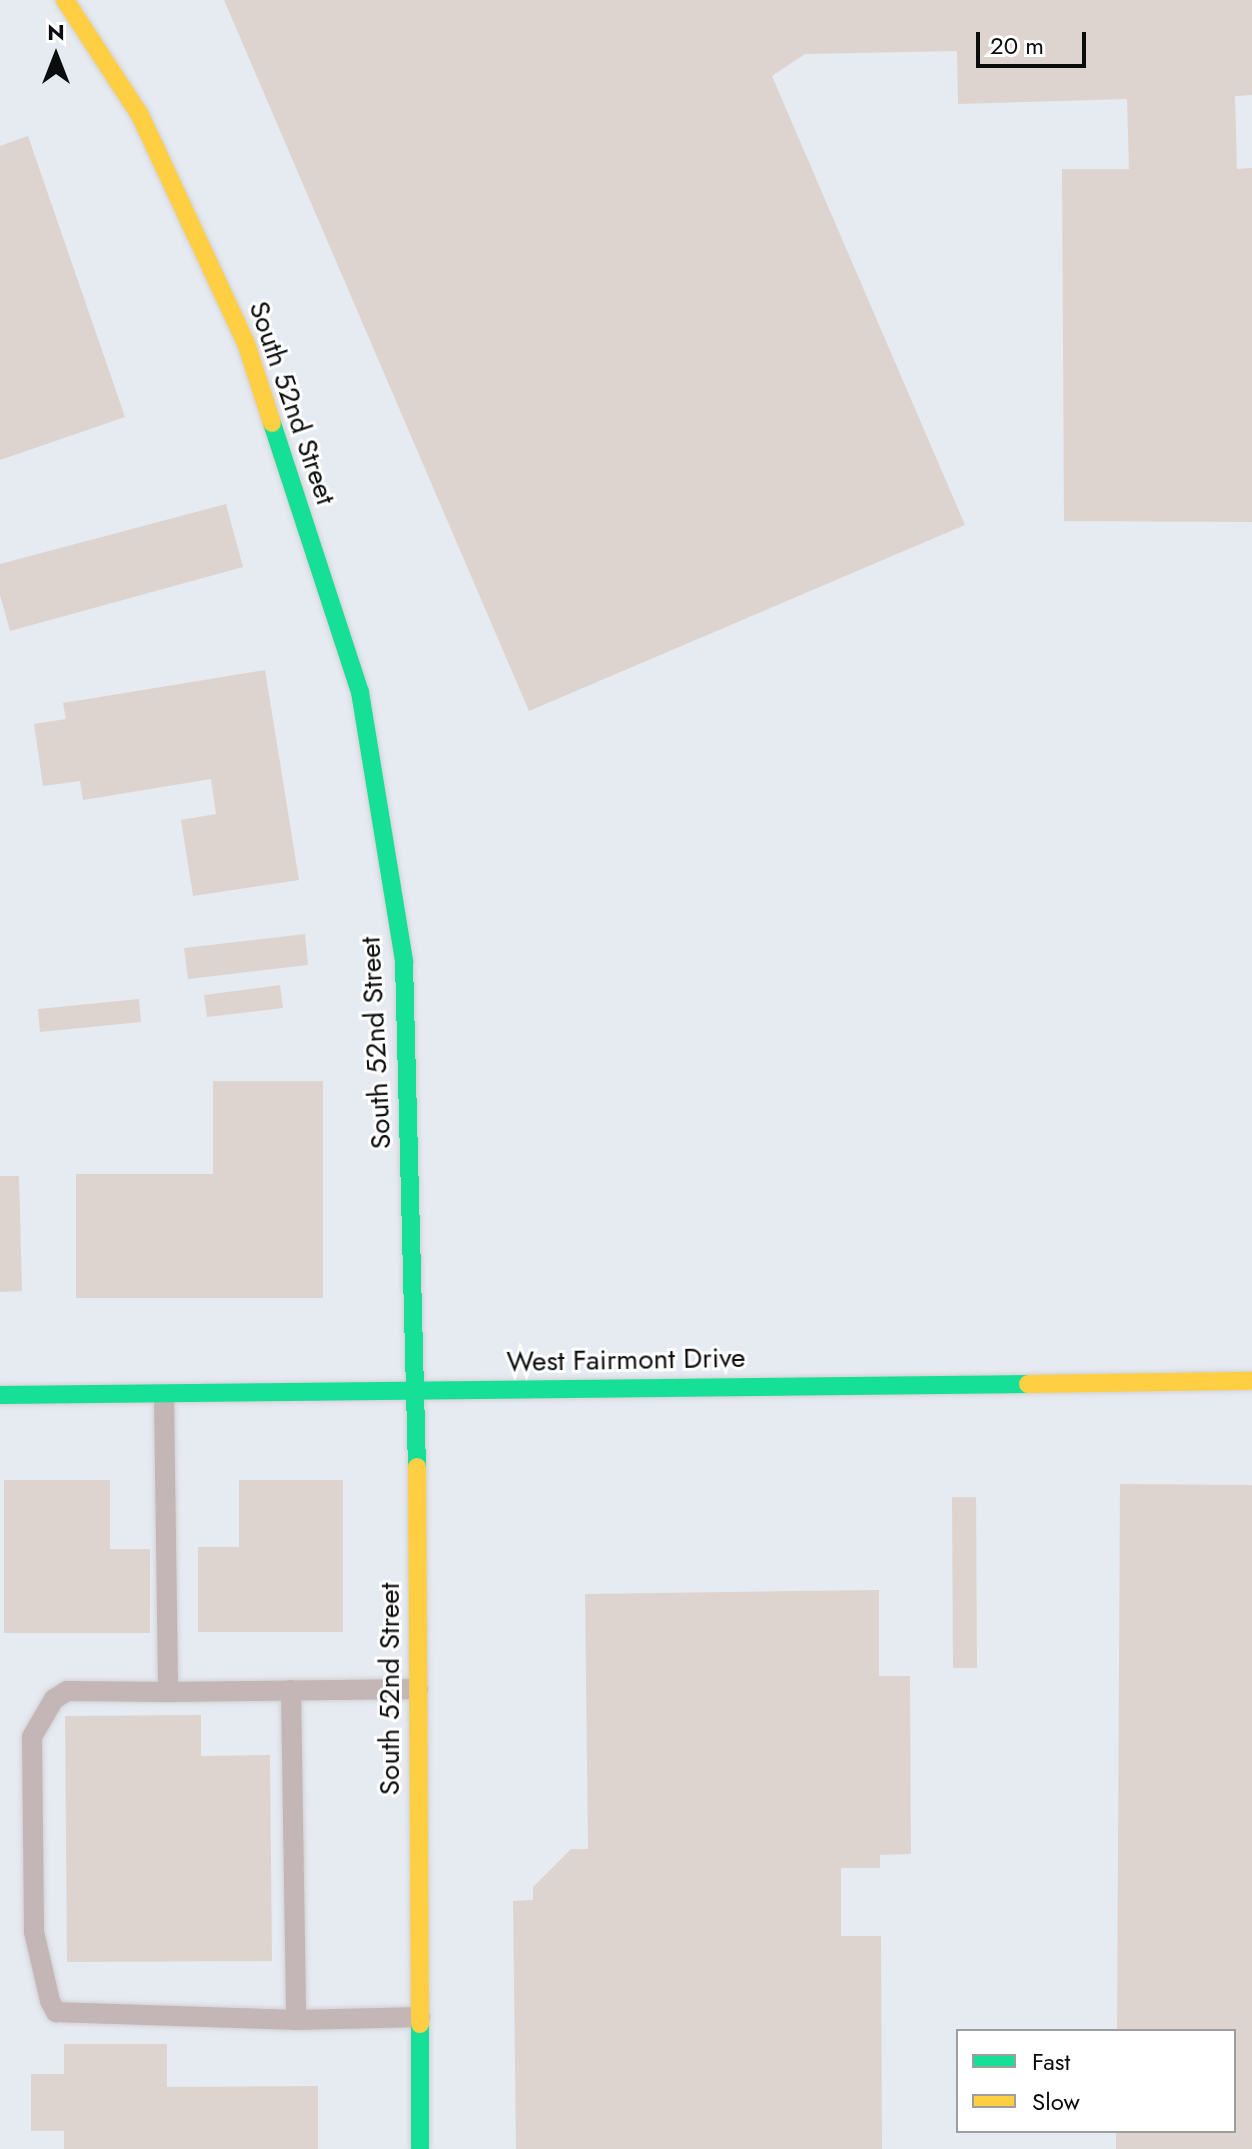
<!DOCTYPE html>
<style>
body{margin:0}
#map{position:relative;width:1252px;height:2149px;overflow:hidden;background:#f6f7f9;font-family:Jost,sans-serif}
div>[style]{position:absolute}
.built>*{inset:0;background:#e6eaf1}
.building>*{inset:0;background:#ded4cf}
.roads{filter:drop-shadow(0 0 2px #d1d1d2) drop-shadow(0 0 2px #d1d1d2)}
.lane>*{height:20px;margin:-10px;padding:0 10px;transform-origin:10px;border-radius:10px;background:#c4b5b7}
.fast>*{height:18px;margin:-9px;padding:0 9px;transform-origin:9px;border-radius:9px;background:#16e098}
.slow>*{height:18px;margin:-9px;padding:0 9px;transform-origin:9px;border-radius:9px;background:#ffcf43}
span{translate:-50% -50%;white-space:nowrap;text-align:center;line-height:1.15;-webkit-text-stroke:6px #fff;paint-order:stroke}
.street-label{font-size:28px;color:#0b0c0d}
.legend{position:absolute;left:956px;top:2029px;width:280px;height:104px;box-sizing:border-box;background:#fff;border:2px solid #9d9e9e;margin:0;padding:10px 14px;list-style:none;font-size:24px;color:#0b0c0d}
.legend li{display:flex;align-items:center;gap:16px;height:40px}
.legend b{width:40px;border:2px solid #9d9e9e}
.north{position:absolute;left:16px;top:16px;width:80px;height:80px;-webkit-text-stroke:6px #fff;paint-order:stroke;rotate:0deg;font-size:22px;font-weight:700;line-height:32px;text-align:center;color:#0b0c0d}
.north::after{content:'';display:block;margin:auto;width:28px;height:36px;background:#0b0c0d;clip-path:polygon(50% 0,100% 100%,50% 72%,0 100%)}
.scale{position:absolute;left:976px;top:32px;width:110px;height:36px;box-sizing:border-box;border:4px solid #0b0c0d;border-top:0;padding-left:10px;font-size:24px;line-height:28px;white-space:nowrap;color:#0b0c0d;-webkit-text-stroke:6px #fff;paint-order:stroke}
</style>
<div id="map">
<div class="built">
<i style="clip-path:polygon(evenodd,0 0,1252px 0,1252px 2149px,0 2149px,0 0,958px 2031px,1234px 2031px,1234px 2131px,958px 2131px,958px 2031px)"></i>
</div>
<div class="building">
<i style="clip-path:polygon(224px 0,1252px 0,1252px 95px,1235px 96px,1237px 169px,1252px 168px,1252px 522px,1064px 521px,1062px 169px,1129px 169px,1127px 99px,958px 104px,957px 51px,805px 54px,772px 76px,965px 525px,529px 711px)"></i>
<i style="clip-path:polygon(28px 136px,125px 417px,0 460px,0 146px)"></i>
<i style="clip-path:polygon(226px 504px,243px 567px,10px 631px,0 595px,0 564px)"></i>
<i style="clip-path:polygon(265px 670px,299px 880px,193px 896px,181px 820px,216px 814px,211px 779px,83px 800px,80px 781px,43px 786px,34px 724px,66px 719px,63px 703px)"></i>
<i style="clip-path:polygon(305px 934px,308px 965px,188px 979px,184px 948px)"></i>
<i style="clip-path:polygon(280px 985px,283px 1008px,207px 1017px,204px 995px)"></i>
<i style="clip-path:polygon(139px 999px,141px 1022px,40px 1032px,38px 1009px)"></i>
<i style="clip-path:polygon(213px 1081px,323px 1081px,323px 1298px,76px 1298px,76px 1174px,213px 1174px)"></i>
<i style="clip-path:polygon(0 1176px,19px 1176px,22px 1291px,0 1292px)"></i>
<i style="clip-path:polygon(4px 1480px,110px 1480px,110px 1549px,150px 1549px,150px 1633px,4px 1633px)"></i>
<i style="clip-path:polygon(239px 1480px,343px 1480px,343px 1632px,198px 1632px,198px 1547px,239px 1547px)"></i>
<i style="clip-path:polygon(1120px 1484px,1252px 1485px,1252px 2149px,1116px 2149px,1116px 2131px,1234px 2131px,1234px 2031px,1117px 2031px)"></i>
<i style="clip-path:polygon(952px 1497px,976px 1497px,977px 1668px,953px 1668px)"></i>
<i style="clip-path:polygon(879px 1590px,879px 1676px,910px 1676px,911px 1854px,880px 1855px,880px 1868px,841px 1868px,841px 1936px,881px 1936px,882px 2149px,516px 2149px,513px 1901px,533px 1900px,533px 1887px,571px 1849px,588px 1849px,585px 1594px)"></i>
<i style="clip-path:polygon(201px 1715px,201px 1756px,270px 1755px,272px 1961px,67px 1962px,65px 1716px)"></i>
<i style="clip-path:polygon(64px 2044px,167px 2044px,167px 2087px,318px 2086px,318px 2149px,64px 2149px,64px 2131px,31px 2131px,31px 2074px,64px 2074px)"></i>
</div>
<div class="roads">
<div class="lane">
<i style="left:164px;top:1396px;width:296px;rotate:89.2deg"></i>
<i style="left:168px;top:1692px;width:250px;rotate:-0.7deg"></i>
<i style="left:291px;top:1690px;width:330px;rotate:89.1deg"></i>
<i style="left:296px;top:2020px;width:124px;rotate:-1.4deg"></i>
<i style="left:168px;top:1692px;width:101px;rotate:-179.4deg"></i>
<i style="left:67px;top:1691px;width:15px;rotate:148deg"></i>
<i style="left:54px;top:1699px;width:44px;rotate:120.1deg"></i>
<i style="left:32px;top:1737px;width:195px;rotate:89.4deg"></i>
<i style="left:34px;top:1932px;width:71px;rotate:76.9deg"></i>
<i style="left:50px;top:2001px;width:13px;rotate:61deg"></i>
<i style="left:56px;top:2012px;width:240px;rotate:1.9deg"></i>
</div>
<div class="fast">
<i style="left:272px;top:423px;width:283px;rotate:71.9deg"></i>
<i style="left:360px;top:692px;width:274px;rotate:80.7deg"></i>
<i style="left:404px;top:962px;width:505px;rotate:88.53deg"></i>
<i style="left:0;top:1395px;width:1028px;rotate:-0.61deg"></i>
<i style="left:420px;top:2024px;width:125px;rotate:90deg"></i>
</div>
<div class="slow">
<i style="left:65px;top:0;width:137px;rotate:56.9deg"></i>
<i style="left:140px;top:115px;width:251px;rotate:65.1deg"></i>
<i style="left:246px;top:343px;width:84px;rotate:72deg"></i>
<i style="left:1028px;top:1384px;width:224px;rotate:-0.8deg"></i>
<i style="left:417px;top:1467px;width:557px;rotate:89.69deg"></i>
</div>
</div>
<div class="street-label">
<span style="left:292px;top:403px;rotate:71deg">South 52nd Street</span>
<span style="left:376px;top:1043px;rotate:-93deg">South 52nd Street</span>
<span style="left:626px;top:1360px;rotate:-1deg">West Fairmont Drive</span>
<span style="left:390px;top:1689px;rotate:-90deg">South 52nd Street</span>
</div>
<ul class="legend">
<li><b style="height:10px;background:#16e098"></b>Fast</li>
<li><b style="height:10px;background:#ffcf43"></b>Slow</li>
</ul>
<div class="north">N</div>
<div class="scale">20 m</div>
</div>
